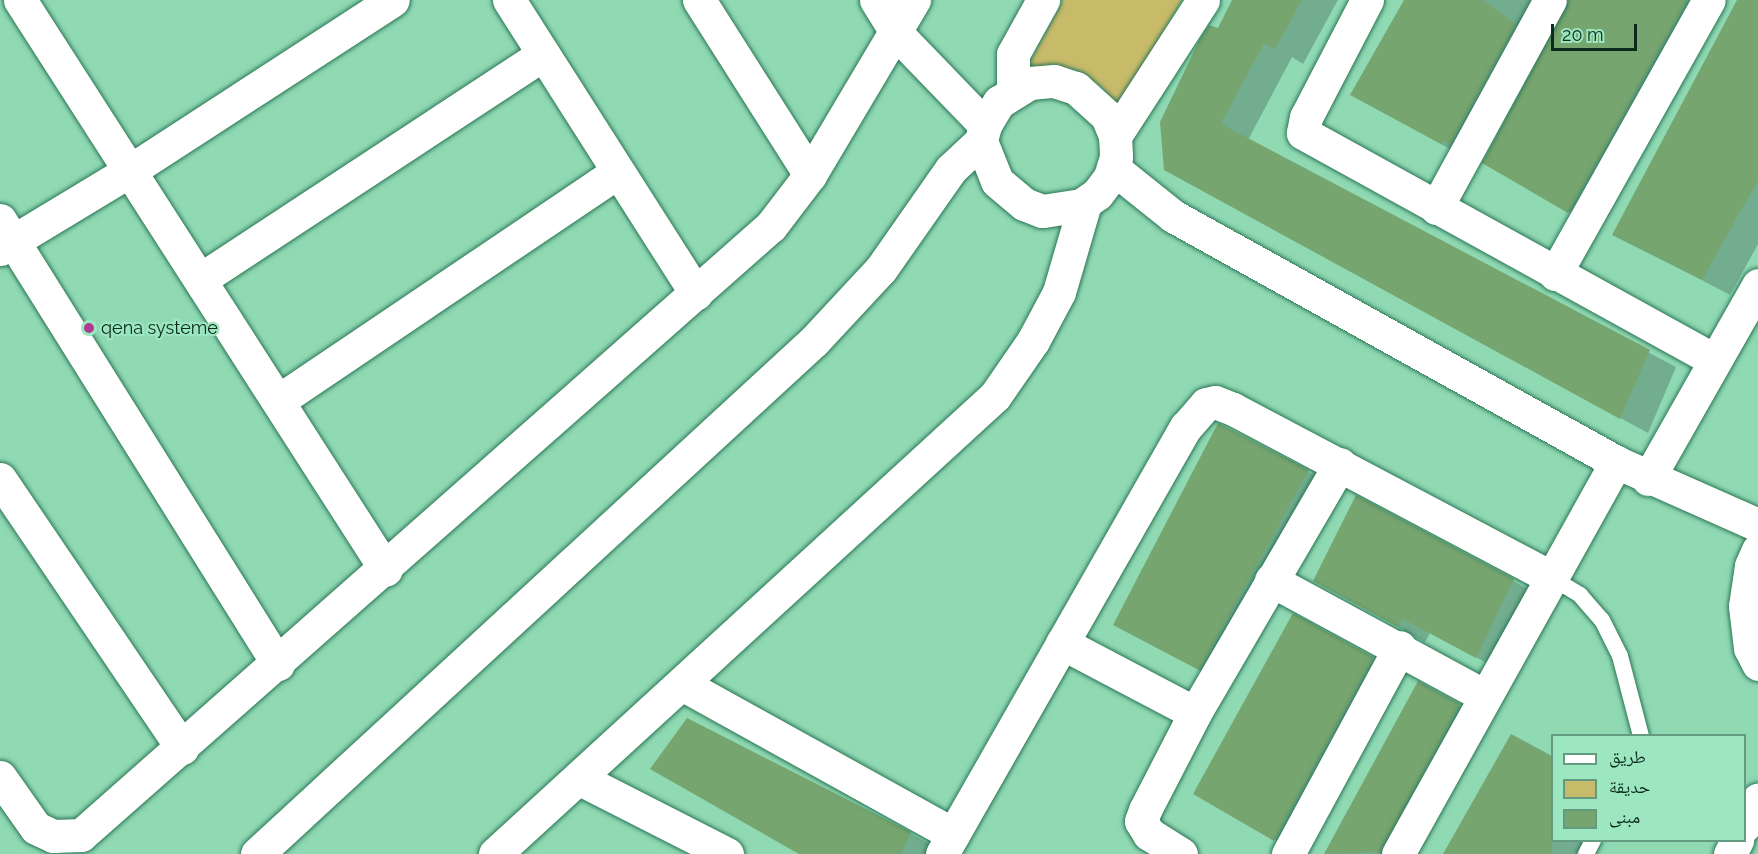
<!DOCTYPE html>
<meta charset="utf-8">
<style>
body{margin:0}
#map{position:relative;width:1758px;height:854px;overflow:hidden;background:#8fd9b3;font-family:Raleway,"Noto Naskh Arabic",sans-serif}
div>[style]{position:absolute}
.green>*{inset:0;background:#c7bb6a}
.shadow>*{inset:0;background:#0003}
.building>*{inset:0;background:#77a56f}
.roads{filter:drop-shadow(0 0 2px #2b7655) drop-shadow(0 0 2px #2b7655)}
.lane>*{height:16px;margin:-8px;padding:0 8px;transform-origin:8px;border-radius:8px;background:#fff}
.street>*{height:33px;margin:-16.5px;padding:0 16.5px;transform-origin:16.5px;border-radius:16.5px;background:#fff}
.secondary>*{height:33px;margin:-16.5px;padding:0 16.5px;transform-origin:16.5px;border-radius:16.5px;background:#fff}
.dots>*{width:16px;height:16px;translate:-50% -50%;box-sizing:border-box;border:3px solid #9ce6c0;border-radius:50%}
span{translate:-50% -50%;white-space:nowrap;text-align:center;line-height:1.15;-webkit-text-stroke:4.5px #9ce6c0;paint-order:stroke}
.poi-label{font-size:18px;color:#0b2b1d}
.left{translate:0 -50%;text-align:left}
.legend{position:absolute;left:1551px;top:734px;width:195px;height:108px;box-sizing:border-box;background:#9ce6c0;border:2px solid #629b7f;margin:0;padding:8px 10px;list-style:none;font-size:18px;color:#0b2b1d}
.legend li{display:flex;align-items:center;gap:12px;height:30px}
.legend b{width:30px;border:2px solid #629b7f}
.scale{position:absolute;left:1551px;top:24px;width:86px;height:27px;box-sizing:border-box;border:3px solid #0b2b1d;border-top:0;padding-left:8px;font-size:18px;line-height:21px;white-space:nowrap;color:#0b2b1d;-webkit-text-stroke:4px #9ce6c0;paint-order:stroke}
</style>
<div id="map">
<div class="green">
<i style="clip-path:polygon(1063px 0,1182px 0,1118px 108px,1102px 87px,1077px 70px,1028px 66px)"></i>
</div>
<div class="shadow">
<i style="clip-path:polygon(1235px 0,1338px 0,1303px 64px,1292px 57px,1248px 140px,1676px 367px,1648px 433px,1193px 185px,1219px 30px)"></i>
<i style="clip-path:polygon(1405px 0,1724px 0,1595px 227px,1484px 162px,1570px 0,1561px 6px,1468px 159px,1379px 110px)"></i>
<i style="clip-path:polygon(1739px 0,1758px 0,1758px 244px,1730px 295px,1614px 234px)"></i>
<i style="clip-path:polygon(1308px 472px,1335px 487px,1226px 684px,1142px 640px)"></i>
<i style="clip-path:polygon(1356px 497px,1541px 596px,1504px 672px,1430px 633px,1425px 642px,1342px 596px)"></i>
<i style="clip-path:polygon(1294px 615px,1400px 674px,1300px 854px,1195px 793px)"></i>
<i style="clip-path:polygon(1419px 683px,1486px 721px,1414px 854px,1325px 854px)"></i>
<i style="clip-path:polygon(687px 719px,911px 834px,938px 849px,935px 854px,802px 854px)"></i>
<i style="clip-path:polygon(1511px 736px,1552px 757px,1552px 840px,1601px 840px,1594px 854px,1445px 854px)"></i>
</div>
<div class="building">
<i style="clip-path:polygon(1232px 0,1302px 0,1275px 49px,1264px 43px,1221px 124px,1650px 350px,1620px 419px,1164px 170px,1160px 122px,1199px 41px,1209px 25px,1218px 28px)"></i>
<i style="clip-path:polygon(1404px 0,1483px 0,1516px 24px,1450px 144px,1443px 140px,1441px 144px,1350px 95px)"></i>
<i style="clip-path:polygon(1569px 0,1687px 0,1568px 213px,1482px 163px)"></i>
<i style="clip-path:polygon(1737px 0,1758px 0,1758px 180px,1702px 280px,1612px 235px)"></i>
<i style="clip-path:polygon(1218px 423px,1309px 470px,1199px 670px,1113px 625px)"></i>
<i style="clip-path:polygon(1356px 495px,1514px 579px,1476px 658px,1403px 619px,1398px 627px,1313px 581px)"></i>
<i style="clip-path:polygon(1293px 613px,1373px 657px,1274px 841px,1193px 794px)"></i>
<i style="clip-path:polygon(1418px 681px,1460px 704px,1380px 852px,1324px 854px)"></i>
<i style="clip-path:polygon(687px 718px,911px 832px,901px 854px,799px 854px,650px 769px)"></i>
<i style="clip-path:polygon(1511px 734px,1552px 756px,1552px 854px,1443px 854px)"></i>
</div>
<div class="roads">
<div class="lane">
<i style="left:1552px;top:578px;width:33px;rotate:31deg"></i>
<i style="left:1580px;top:595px;width:33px;rotate:49deg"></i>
<i style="left:1602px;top:620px;width:40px;rotate:63.4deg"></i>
<i style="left:1620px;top:656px;width:83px;rotate:75.3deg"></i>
<i style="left:1586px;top:854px;width:16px;rotate:-63deg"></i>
</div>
<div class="street">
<i style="left:20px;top:0;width:677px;rotate:57.3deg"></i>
<i style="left:509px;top:0;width:348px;rotate:57.5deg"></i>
<i style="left:699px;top:0;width:207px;rotate:57.6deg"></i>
<i style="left:876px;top:0;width:40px;rotate:58deg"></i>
<i style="left:897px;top:34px;width:127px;rotate:46deg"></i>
<i style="left:1367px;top:0;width:132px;rotate:117.5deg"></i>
<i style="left:1306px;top:117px;width:16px;rotate:101deg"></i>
<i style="left:1303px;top:133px;width:470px;rotate:28.9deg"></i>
<i style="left:1113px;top:168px;width:77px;rotate:38.7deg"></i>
<i style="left:1173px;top:216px;width:507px;rotate:29.04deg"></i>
<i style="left:1616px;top:462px;width:155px;rotate:23.9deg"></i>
<i style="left:1436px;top:208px;width:237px;rotate:-61.3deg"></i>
<i style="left:0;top:220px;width:524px;rotate:57.95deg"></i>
<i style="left:0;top:249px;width:153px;rotate:-31.1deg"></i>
<i style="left:131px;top:170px;width:312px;rotate:-33deg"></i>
<i style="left:1555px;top:274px;width:314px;rotate:-60.7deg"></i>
<i style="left:201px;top:279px;width:408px;rotate:-33.3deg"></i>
<i style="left:278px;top:401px;width:409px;rotate:-34deg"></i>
<i style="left:0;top:479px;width:325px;rotate:55.9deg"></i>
<i style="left:1648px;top:479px;width:223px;rotate:-60.4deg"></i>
<i style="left:1271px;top:580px;width:243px;rotate:28.5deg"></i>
<i style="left:1062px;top:643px;width:150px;rotate:27.8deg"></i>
<i style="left:682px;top:684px;width:310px;rotate:29deg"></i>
<i style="left:0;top:777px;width:62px;rotate:54.8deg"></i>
<i style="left:36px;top:828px;width:19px;rotate:25deg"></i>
<i style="left:53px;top:836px;width:28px;rotate:-2deg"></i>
<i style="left:81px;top:835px;width:920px;rotate:-41.43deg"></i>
<i style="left:771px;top:226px;width:64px;rotate:-52.6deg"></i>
<i style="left:810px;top:175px;width:204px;rotate:-59.3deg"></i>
<i style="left:580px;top:779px;width:165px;rotate:27deg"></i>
<i style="left:942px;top:854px;width:492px;rotate:-60.3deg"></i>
<i style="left:1186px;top:427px;width:30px;rotate:-49deg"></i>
<i style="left:1206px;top:404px;width:9px;rotate:-13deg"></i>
<i style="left:1215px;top:402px;width:19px;rotate:21deg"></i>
<i style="left:1233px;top:409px;width:361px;rotate:27.9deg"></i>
<i style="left:1181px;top:854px;width:38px;rotate:-148deg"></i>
<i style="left:1149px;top:834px;width:15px;rotate:-122deg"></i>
<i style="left:1141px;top:821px;width:12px;rotate:-70deg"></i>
<i style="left:1145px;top:810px;width:109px;rotate:-62.7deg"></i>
<i style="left:1195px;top:713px;width:288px;rotate:-59.8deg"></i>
<i style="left:1288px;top:854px;width:235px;rotate:-61.6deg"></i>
<i style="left:1398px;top:854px;width:449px;rotate:-60.9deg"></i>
</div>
<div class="secondary">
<i style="left:1054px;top:81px;width:23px;rotate:18deg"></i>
<i style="left:1076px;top:88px;width:42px;rotate:42.1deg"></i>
<i style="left:1107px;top:116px;width:22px;rotate:68deg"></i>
<i style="left:1115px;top:136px;width:21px;rotate:87deg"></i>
<i style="left:1116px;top:157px;width:21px;rotate:107deg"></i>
<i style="left:1110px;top:177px;width:21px;rotate:127deg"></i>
<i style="left:1097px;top:194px;width:19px;rotate:145deg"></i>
<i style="left:1081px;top:205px;width:39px;rotate:171deg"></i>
<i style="left:1042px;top:211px;width:19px;rotate:-159deg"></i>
<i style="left:1024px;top:204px;width:35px;rotate:-140deg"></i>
<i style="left:997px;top:181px;width:43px;rotate:-111.8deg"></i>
<i style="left:981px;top:141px;width:16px;rotate:-76deg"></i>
<i style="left:985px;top:125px;width:27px;rotate:-59deg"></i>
<i style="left:999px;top:102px;width:36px;rotate:-32deg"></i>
<i style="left:1030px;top:83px;width:24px;rotate:-5deg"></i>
<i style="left:1013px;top:91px;width:37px;rotate:-90deg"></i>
<i style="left:1013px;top:54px;width:62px;rotate:-60.9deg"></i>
<i style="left:1115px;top:136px;width:162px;rotate:-57.1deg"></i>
<i style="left:1758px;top:550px;width:17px;rotate:114deg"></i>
<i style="left:1751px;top:566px;width:40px;rotate:98.5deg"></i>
<i style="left:1745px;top:606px;width:42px;rotate:83.2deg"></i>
<i style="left:1750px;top:648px;width:18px;rotate:63deg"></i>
<i style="left:1744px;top:826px;width:30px;rotate:-62deg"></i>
<i style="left:257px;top:854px;width:757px;rotate:-42.65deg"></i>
<i style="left:814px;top:341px;width:98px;rotate:-47.1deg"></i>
<i style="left:881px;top:269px;width:122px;rotate:-55deg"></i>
<i style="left:951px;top:169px;width:41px;rotate:-43deg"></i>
<i style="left:495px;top:854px;width:678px;rotate:-42.49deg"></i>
<i style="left:995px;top:396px;width:67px;rotate:-55.4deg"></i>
<i style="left:1033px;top:341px;width:55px;rotate:-62deg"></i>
<i style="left:1059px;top:292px;width:93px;rotate:-73.7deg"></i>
<i style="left:1730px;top:854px;width:16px;rotate:-63deg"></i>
</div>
</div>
<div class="dots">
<i style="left:89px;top:328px;background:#b23a90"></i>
</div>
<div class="poi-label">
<span class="left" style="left:101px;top:328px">qena systeme</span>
</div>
<ul class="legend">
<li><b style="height:8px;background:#fff"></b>طريق</li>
<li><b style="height:16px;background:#c7bb6a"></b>حديقة</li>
<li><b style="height:16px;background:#77a56f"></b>مبنى</li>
</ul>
<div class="scale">20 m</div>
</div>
